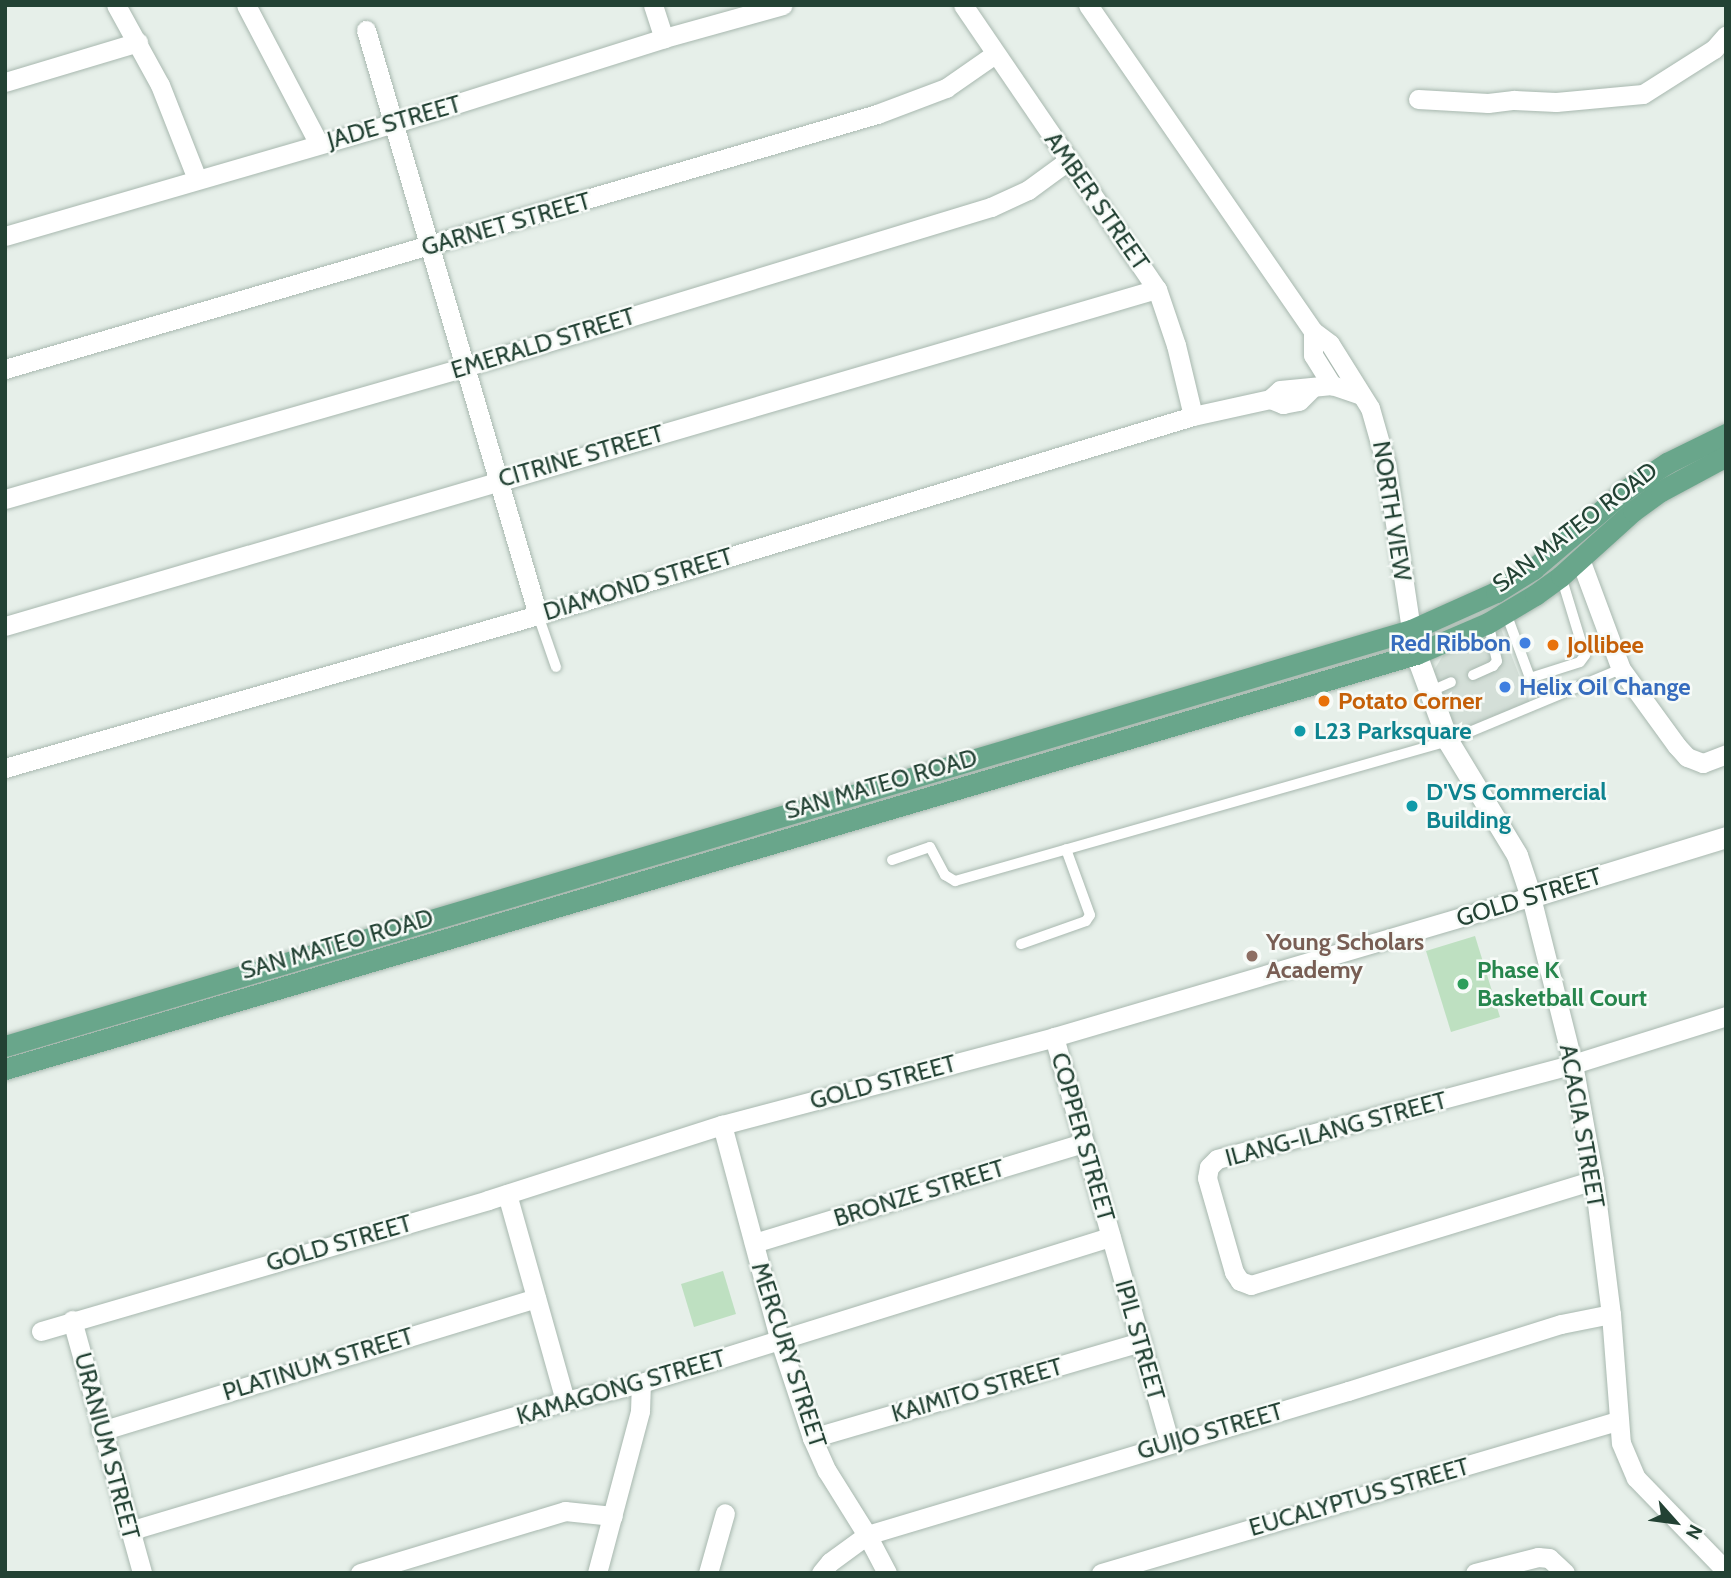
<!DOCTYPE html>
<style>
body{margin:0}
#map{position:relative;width:1731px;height:1578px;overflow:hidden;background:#e6efe9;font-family:Cabin,sans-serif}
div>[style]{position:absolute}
.built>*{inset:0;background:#d4dfd8}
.green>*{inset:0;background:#bee0c1}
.roads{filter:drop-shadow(0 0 2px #a8b8af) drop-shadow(0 0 2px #a8b8af)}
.lane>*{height:10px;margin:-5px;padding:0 5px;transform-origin:5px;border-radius:5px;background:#fff}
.street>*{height:19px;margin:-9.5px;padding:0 9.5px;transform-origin:9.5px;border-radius:9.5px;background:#fff}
.secondary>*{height:21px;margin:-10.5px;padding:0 10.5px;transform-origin:10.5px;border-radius:10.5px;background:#fff}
.primary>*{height:21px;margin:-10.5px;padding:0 10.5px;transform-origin:10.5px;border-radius:10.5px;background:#69a68b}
.dots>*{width:19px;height:19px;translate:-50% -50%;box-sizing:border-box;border:4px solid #f7fbf8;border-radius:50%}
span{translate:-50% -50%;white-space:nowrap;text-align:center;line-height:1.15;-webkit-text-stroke:5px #f7fbf8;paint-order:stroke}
.street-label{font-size:24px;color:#234234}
.shop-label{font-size:24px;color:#366cbe;font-weight:700}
.right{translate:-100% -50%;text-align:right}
.left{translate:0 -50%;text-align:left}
.food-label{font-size:24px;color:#c56008;font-weight:700}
.culture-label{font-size:24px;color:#0d838f;font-weight:700}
.education-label{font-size:24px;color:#785e54;font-weight:700}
.leisure-label{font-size:24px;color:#27864d;font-weight:700}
.frame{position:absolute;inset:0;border:7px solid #234234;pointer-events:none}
.north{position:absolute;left:1640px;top:1487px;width:70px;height:70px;-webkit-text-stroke:5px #f7fbf8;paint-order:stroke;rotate:118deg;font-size:19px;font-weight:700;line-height:28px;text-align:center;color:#234234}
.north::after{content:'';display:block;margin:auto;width:24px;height:32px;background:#234234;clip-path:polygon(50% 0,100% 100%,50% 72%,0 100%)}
</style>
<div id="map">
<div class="built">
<i style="clip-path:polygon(1501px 629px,1530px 703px,1455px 734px,1434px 680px,1434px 670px,1444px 654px)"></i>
</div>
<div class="green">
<i style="clip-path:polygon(1475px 936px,1500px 1017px,1451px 1032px,1426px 951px)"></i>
<i style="clip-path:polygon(723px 1271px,736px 1314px,694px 1327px,681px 1284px)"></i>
</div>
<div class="roads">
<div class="lane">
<i style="left:1506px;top:613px;width:69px;rotate:69.7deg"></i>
<i style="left:1530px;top:678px;width:52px;rotate:-17.7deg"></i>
<i style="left:1580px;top:662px;width:9px;rotate:-54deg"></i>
<i style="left:1585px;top:655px;width:83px;rotate:-106.9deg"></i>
<i style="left:538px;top:615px;width:55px;rotate:70.9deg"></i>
<i style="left:1473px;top:675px;width:22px;rotate:-24deg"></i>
<i style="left:1493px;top:666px;width:6px;rotate:-51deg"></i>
<i style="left:1497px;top:661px;width:39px;rotate:-103deg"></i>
<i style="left:1429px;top:692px;width:24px;rotate:-24deg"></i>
<i style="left:892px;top:860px;width:40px;rotate:-18.9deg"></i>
<i style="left:930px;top:847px;width:32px;rotate:62deg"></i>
<i style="left:945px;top:875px;width:12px;rotate:31deg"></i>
<i style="left:955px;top:881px;width:512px;rotate:-15.85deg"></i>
<i style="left:1448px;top:741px;width:187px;rotate:-22.6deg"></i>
<i style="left:1021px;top:944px;width:69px;rotate:-19.5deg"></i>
<i style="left:1086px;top:921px;width:7px;rotate:-56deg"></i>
<i style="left:1090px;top:915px;width:70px;rotate:-110deg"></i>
</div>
<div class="street">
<i style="left:116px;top:5px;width:91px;rotate:61.2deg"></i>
<i style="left:160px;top:85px;width:101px;rotate:68.5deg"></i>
<i style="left:246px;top:5px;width:157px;rotate:62.3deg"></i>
<i style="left:653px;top:5px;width:35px;rotate:72deg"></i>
<i style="left:963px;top:5px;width:344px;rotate:55.7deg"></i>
<i style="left:1157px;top:289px;width:59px;rotate:71.3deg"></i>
<i style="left:1176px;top:345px;width:73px;rotate:76.5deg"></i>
<i style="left:1088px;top:5px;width:396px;rotate:55.4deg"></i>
<i style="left:1313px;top:331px;width:21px;rotate:37deg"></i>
<i style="left:1330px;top:344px;width:75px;rotate:58deg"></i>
<i style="left:1370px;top:408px;width:58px;rotate:74.1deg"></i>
<i style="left:1386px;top:464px;width:168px;rotate:81.4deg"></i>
<i style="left:366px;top:30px;width:610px;rotate:73.62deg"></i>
<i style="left:5px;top:82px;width:139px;rotate:-16.7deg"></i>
<i style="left:1418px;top:99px;width:70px;rotate:3.3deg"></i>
<i style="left:1488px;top:103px;width:26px;rotate:-7deg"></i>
<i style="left:1514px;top:100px;width:42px;rotate:2.7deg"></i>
<i style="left:1556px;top:102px;width:87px;rotate:-5.3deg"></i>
<i style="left:1643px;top:94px;width:84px;rotate:-32.4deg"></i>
<i style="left:1714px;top:49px;width:18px;rotate:-49deg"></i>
<i style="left:5px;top:236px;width:406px;rotate:-16.2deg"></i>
<i style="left:395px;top:123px;width:282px;rotate:-17.5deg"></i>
<i style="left:664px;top:38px;width:123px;rotate:-15.5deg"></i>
<i style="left:1313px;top:331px;width:24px;rotate:90deg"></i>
<i style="left:1313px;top:355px;width:36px;rotate:58deg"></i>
<i style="left:5px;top:369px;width:909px;rotate:-16.3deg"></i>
<i style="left:877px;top:114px;width:74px;rotate:-20.6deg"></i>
<i style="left:946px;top:88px;width:60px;rotate:-34.8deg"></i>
<i style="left:1270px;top:399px;width:14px;rotate:21deg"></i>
<i style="left:1283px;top:404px;width:16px;rotate:-11deg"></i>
<i style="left:1299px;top:401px;width:17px;rotate:-45deg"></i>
<i style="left:5px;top:499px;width:479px;rotate:-16deg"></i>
<i style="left:465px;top:367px;width:550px;rotate:-16.92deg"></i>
<i style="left:991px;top:207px;width:41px;rotate:-24.7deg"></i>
<i style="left:1028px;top:190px;width:51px;rotate:-36.2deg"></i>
<i style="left:1580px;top:559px;width:117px;rotate:69.6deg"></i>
<i style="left:1621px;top:669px;width:95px;rotate:54deg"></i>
<i style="left:1677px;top:746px;width:15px;rotate:48deg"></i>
<i style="left:1687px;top:757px;width:17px;rotate:21deg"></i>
<i style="left:1703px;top:763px;width:25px;rotate:-21deg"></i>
<i style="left:5px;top:626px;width:1200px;rotate:-16.31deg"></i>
<i style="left:5px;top:768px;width:555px;rotate:-16.02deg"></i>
<i style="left:538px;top:615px;width:685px;rotate:-16.9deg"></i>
<i style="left:1193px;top:416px;width:79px;rotate:-12.4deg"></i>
<i style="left:1270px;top:399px;width:13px;rotate:-42deg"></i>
<i style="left:1280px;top:390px;width:52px;rotate:-5.5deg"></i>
<i style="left:1332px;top:385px;width:31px;rotate:19deg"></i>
<i style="left:1054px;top:1037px;width:422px;rotate:74.1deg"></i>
<i style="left:722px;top:1125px;width:224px;rotate:75deg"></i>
<i style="left:780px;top:1341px;width:102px;rotate:71.7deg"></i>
<i style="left:812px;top:1438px;width:36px;rotate:66deg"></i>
<i style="left:827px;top:1471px;width:75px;rotate:58deg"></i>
<i style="left:867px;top:1535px;width:43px;rotate:62.2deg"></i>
<i style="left:1594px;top:1180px;width:359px;rotate:163deg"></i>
<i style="left:1251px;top:1285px;width:12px;rotate:-160deg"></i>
<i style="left:1240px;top:1281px;width:11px;rotate:-124deg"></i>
<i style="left:1234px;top:1272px;width:98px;rotate:-106deg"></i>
<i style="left:1207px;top:1178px;width:11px;rotate:-80deg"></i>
<i style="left:1209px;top:1167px;width:11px;rotate:-45deg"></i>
<i style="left:1217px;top:1159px;width:368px;rotate:-14.9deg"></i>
<i style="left:1573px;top:1064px;width:160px;rotate:-17.4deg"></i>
<i style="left:507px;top:1194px;width:215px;rotate:74.3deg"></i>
<i style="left:754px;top:1243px;width:345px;rotate:-16.9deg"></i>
<i style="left:72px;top:1320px;width:263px;rotate:74.5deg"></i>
<i style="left:41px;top:1331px;width:466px;rotate:-16.3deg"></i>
<i style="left:488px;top:1200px;width:246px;rotate:-17.8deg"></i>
<i style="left:722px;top:1125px;width:343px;rotate:-14.8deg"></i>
<i style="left:1054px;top:1037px;width:497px;rotate:-16.4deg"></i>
<i style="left:1531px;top:897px;width:172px;rotate:75.9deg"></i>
<i style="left:1573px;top:1064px;width:118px;rotate:79.7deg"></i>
<i style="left:1594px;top:1180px;width:135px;rotate:82.8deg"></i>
<i style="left:1611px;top:1314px;width:129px;rotate:85.6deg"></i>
<i style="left:1621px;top:1443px;width:38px;rotate:67deg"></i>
<i style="left:1636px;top:1478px;width:129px;rotate:45.9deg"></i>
<i style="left:101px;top:1431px;width:455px;rotate:-17deg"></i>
<i style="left:812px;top:1438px;width:343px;rotate:-16.3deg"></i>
<i style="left:129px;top:1531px;width:455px;rotate:-16.6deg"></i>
<i style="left:565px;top:1401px;width:78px;rotate:-13.3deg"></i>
<i style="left:641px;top:1383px;width:492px;rotate:-17.3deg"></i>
<i style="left:360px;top:1573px;width:214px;rotate:-16.8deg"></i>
<i style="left:565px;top:1511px;width:48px;rotate:5.9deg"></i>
<i style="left:597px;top:1573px;width:168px;rotate:-75.1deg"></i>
<i style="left:640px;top:1411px;width:28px;rotate:-88deg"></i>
<i style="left:708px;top:1573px;width:62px;rotate:-74.2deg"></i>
<i style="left:821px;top:1573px;width:14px;rotate:-51deg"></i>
<i style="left:830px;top:1562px;width:46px;rotate:-36.1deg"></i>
<i style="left:867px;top:1535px;width:502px;rotate:-16.67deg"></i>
<i style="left:1348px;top:1391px;width:223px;rotate:-17.5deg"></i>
<i style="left:1561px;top:1324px;width:51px;rotate:-11.3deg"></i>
<i style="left:1101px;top:1573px;width:538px;rotate:-16.41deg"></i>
<i style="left:1475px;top:1573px;width:65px;rotate:-14.3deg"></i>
<i style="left:1538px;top:1557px;width:11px;rotate:5deg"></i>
<i style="left:1549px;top:1558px;width:22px;rotate:43deg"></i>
</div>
<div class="secondary">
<i style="left:1411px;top:630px;width:25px;rotate:78deg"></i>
<i style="left:1416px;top:654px;width:93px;rotate:69.8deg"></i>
<i style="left:1448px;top:741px;width:133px;rotate:58.8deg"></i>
<i style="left:1517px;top:855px;width:44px;rotate:71.6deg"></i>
<i style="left:1531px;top:897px;width:204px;rotate:-17.1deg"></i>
</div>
<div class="primary">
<i style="left:5px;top:1046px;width:1466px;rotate:-16.48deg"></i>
<i style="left:1411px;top:630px;width:93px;rotate:-24.1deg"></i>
<i style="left:1496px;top:592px;width:44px;rotate:-31.9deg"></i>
<i style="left:1533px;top:569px;width:123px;rotate:-40.4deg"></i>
<i style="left:1627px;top:489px;width:48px;rotate:-33deg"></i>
<i style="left:1667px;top:463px;width:66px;rotate:-26.2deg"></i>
<i style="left:5px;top:1069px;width:1471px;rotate:-16.39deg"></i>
<i style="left:1416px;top:654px;width:78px;rotate:-23.3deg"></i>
<i style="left:1488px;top:623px;width:55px;rotate:-30.8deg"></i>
<i style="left:1535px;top:595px;width:32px;rotate:-36deg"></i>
<i style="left:1561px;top:576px;width:97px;rotate:-42.1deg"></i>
<i style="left:1633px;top:511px;width:34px;rotate:-36deg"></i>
<i style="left:1661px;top:491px;width:74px;rotate:-28.3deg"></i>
</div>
</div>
<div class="dots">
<i style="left:1525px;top:643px;background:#3f7fe0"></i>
<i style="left:1553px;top:645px;background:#e8710a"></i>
<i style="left:1505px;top:687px;background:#3f7fe0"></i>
<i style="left:1324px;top:701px;background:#e8710a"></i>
<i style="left:1300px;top:731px;background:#0f9aa8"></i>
<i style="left:1412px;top:806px;background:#0f9aa8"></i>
<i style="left:1252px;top:956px;background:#8d6e63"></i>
<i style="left:1463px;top:984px;background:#2e9e5b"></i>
</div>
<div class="street-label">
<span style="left:394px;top:122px;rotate:-16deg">JADE STREET</span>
<span style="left:1097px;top:201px;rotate:55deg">AMBER STREET</span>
<span style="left:506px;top:224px;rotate:-16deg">GARNET STREET</span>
<span style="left:543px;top:343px;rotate:-17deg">EMERALD STREET</span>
<span style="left:581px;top:456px;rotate:-16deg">CITRINE STREET</span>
<span style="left:1392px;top:511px;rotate:81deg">NORTH VIEW</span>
<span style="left:1575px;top:527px;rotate:-37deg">SAN MATEO ROAD</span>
<span style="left:638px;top:584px;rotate:-17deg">DIAMOND STREET</span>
<span style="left:881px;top:784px;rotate:-16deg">SAN MATEO ROAD</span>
<span style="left:1529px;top:897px;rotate:-17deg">GOLD STREET</span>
<span style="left:337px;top:944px;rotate:-16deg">SAN MATEO ROAD</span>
<span style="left:883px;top:1082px;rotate:-15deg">GOLD STREET</span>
<span style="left:1582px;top:1126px;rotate:80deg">ACACIA STREET</span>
<span style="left:1336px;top:1129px;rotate:-15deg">ILANG-ILANG STREET</span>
<span style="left:1083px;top:1137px;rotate:74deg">COPPER STREET</span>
<span style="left:919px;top:1193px;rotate:-17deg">BRONZE STREET</span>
<span style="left:339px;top:1243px;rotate:-16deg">GOLD STREET</span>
<span style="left:1140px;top:1340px;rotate:74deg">IPIL STREET</span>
<span style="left:789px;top:1355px;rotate:72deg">MERCURY STREET</span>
<span style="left:318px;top:1364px;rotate:-17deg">PLATINUM STREET</span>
<span style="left:621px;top:1387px;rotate:-16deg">KAMAGONG STREET</span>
<span style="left:977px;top:1390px;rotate:-16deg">KAIMITO STREET</span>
<span style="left:1210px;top:1431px;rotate:-16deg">GUIJO STREET</span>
<span style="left:107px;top:1446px;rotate:75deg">URANIUM STREET</span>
<span style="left:1359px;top:1497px;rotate:-16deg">EUCALYPTUS STREET</span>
</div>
<div class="shop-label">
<span class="right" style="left:1511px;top:643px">Red Ribbon</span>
<span class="left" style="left:1519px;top:687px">Helix Oil Change</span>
</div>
<div class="food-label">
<span class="left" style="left:1567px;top:645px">Jollibee</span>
<span class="left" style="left:1338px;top:701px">Potato Corner</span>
</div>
<div class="culture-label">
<span class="left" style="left:1314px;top:731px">L23 Parksquare</span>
<span class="left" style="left:1426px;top:806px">D'VS Commercial<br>Building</span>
</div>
<div class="education-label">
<span class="left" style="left:1266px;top:956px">Young Scholars<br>Academy</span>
</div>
<div class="leisure-label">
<span class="left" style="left:1477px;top:984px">Phase K<br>Basketball Court</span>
</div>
<div class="frame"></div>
<div class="north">N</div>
</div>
